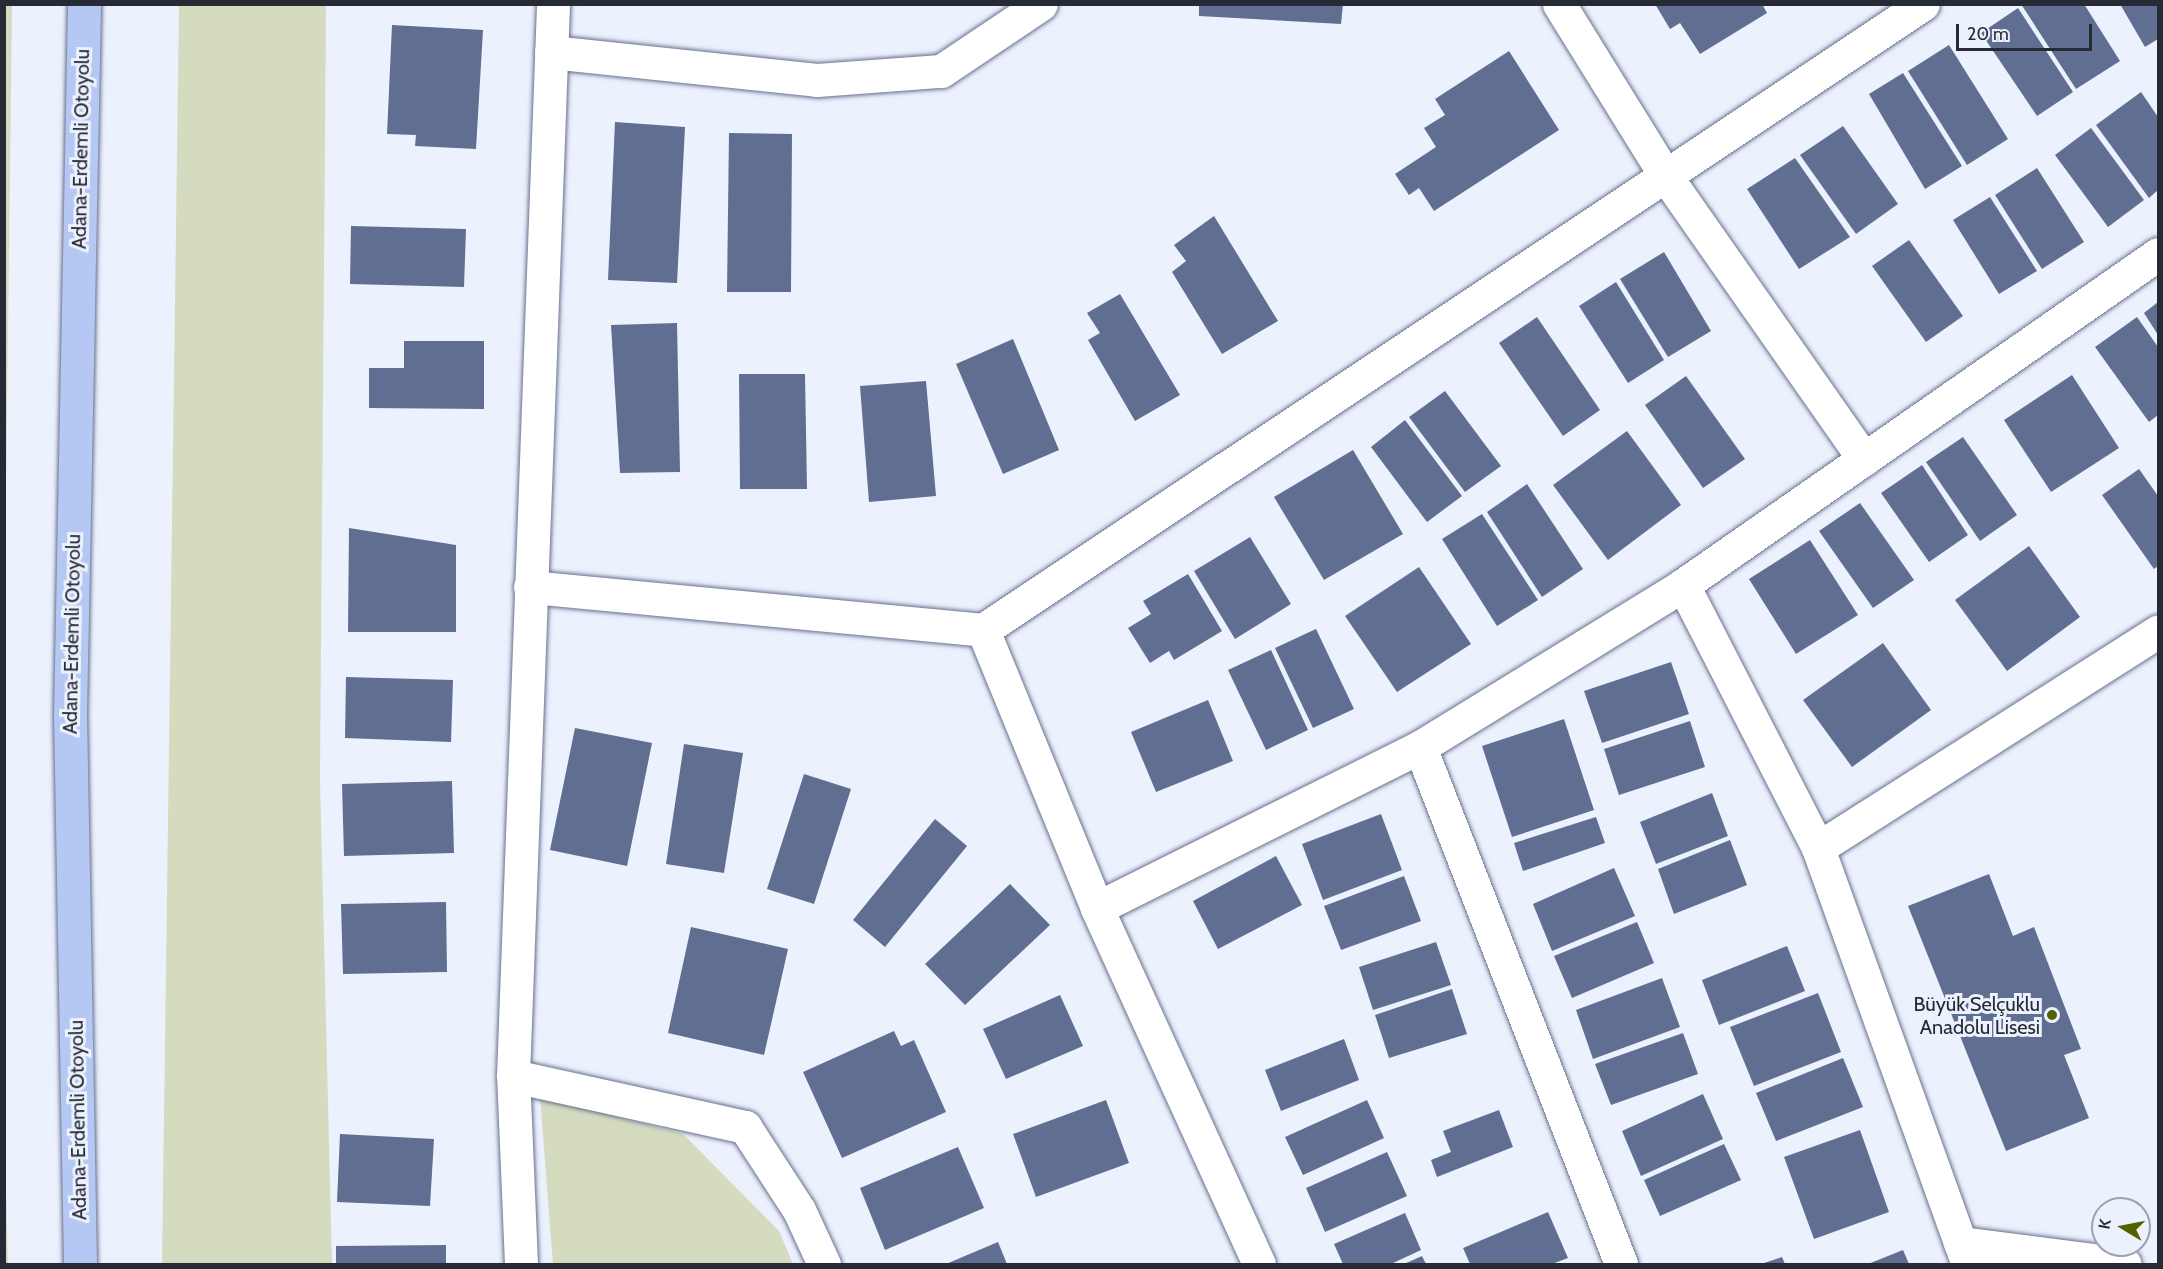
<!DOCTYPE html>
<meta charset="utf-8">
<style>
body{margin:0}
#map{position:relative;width:2163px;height:1269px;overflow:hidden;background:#ecf1fe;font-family:Cabin,sans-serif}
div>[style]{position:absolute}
.green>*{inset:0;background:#d5dbbf}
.building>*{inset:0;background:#606e91}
.roads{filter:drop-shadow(0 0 2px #66718d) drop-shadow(0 0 2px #66718d)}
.street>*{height:33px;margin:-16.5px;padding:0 16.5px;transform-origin:16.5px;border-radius:16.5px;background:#fff}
.highway>*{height:33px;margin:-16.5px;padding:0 16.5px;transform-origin:16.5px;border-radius:16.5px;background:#b5c7f3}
.dots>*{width:16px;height:16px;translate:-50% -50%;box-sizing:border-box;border:3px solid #ecf1fe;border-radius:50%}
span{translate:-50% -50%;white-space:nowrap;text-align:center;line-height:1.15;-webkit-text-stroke:6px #ecf1fe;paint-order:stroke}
.street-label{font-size:20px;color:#252a35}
.poi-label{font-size:20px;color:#252a35}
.right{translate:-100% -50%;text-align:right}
.frame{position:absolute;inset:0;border:6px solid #252a35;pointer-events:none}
.north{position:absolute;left:2091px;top:1197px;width:60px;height:60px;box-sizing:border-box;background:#ecf1fe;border:2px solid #9ca1ae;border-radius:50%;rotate:280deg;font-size:16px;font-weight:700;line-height:24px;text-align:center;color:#252a35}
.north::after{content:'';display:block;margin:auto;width:21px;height:27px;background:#556100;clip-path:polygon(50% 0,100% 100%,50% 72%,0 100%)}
.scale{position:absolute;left:1956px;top:24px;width:136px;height:27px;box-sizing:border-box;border:3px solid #252a35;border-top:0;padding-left:8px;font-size:18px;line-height:21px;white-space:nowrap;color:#252a35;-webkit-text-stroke:4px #ecf1fe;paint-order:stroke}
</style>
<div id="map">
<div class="green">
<i style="clip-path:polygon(12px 4px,12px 5px,5px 578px,4px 5px)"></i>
<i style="clip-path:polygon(179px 5px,326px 5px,320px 779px,332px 1264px,162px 1264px)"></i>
<i style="clip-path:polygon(4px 1064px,5px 1147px,8px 1264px,4px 1264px)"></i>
<i style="clip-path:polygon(540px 1097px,683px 1134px,779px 1231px,793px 1264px,553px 1264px)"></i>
</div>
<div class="building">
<i style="clip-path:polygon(1199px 4px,1343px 4px,1341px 24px,1199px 16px)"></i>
<i style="clip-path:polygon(1655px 4px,1762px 4px,1767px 13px,1700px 54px,1680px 23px,1670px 29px)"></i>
<i style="clip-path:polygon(2021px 4px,2084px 4px,2120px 61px,2076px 89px)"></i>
<i style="clip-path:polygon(2120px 4px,2158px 4px,2158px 39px,2145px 47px)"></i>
<i style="clip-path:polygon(2018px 8px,2073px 92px,2037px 116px,1981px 33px)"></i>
<i style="clip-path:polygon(392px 25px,483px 30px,476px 149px,415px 146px,416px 135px,387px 134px)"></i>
<i style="clip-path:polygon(1949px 45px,2008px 139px,1967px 165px,1908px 71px)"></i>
<i style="clip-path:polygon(1509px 51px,1559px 130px,1434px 211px,1419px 188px,1409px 195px,1395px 174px,1436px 147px,1424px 128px,1445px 115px,1435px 99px)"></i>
<i style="clip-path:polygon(1903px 73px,1962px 166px,1925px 189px,1869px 94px)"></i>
<i style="clip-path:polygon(2141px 92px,2158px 117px,2158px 190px,2149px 198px,2096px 125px)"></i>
<i style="clip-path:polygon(615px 122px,685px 127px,677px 283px,608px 280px)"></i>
<i style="clip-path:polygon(1843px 126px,1898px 204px,1856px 234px,1800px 155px)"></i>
<i style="clip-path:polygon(2091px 128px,2144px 200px,2108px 227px,2055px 155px)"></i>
<i style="clip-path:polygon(729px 133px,792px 134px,791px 292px,727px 292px)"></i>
<i style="clip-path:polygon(1795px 158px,1850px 237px,1799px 269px,1747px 189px)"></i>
<i style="clip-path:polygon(2037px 168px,2084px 242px,2042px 269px,1995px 195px)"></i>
<i style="clip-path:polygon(1990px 197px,2037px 271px,1999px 294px,1953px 220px)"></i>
<i style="clip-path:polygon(1214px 216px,1278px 321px,1222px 354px,1172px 272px,1186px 261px,1174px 245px)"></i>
<i style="clip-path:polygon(351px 226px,466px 229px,464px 287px,350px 284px)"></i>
<i style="clip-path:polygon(1909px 240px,1963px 316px,1926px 342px,1872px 266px)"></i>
<i style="clip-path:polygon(1664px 252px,1711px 331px,1668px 357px,1620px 279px)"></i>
<i style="clip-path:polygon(1616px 282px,1664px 360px,1628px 383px,1579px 306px)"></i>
<i style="clip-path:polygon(1120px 294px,1180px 395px,1135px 421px,1088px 340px,1100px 333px,1087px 313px)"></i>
<i style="clip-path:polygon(2158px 302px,2158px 335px,2144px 313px)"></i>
<i style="clip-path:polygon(1537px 317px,1600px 410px,1563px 436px,1499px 343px)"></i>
<i style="clip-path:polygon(2137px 317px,2158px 347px,2158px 415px,2149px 422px,2095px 347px)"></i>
<i style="clip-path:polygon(677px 323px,680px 472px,620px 473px,611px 325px)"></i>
<i style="clip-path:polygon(1013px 339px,1059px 450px,1003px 474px,956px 364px)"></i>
<i style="clip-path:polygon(404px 341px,484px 341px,484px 409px,369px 408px,369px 368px,404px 368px)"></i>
<i style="clip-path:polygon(739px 374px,805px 374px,807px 489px,740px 489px)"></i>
<i style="clip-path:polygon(2072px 375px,2119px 448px,2051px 492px,2004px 420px)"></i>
<i style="clip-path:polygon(1686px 376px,1745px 459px,1703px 488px,1645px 405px)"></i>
<i style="clip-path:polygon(926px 381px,936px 496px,869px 502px,860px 386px)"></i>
<i style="clip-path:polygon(1445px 391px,1501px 466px,1465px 492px,1409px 417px)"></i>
<i style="clip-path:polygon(1405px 420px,1462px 496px,1427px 522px,1371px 447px)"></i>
<i style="clip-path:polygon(1627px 431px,1681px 505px,1608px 560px,1553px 485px)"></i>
<i style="clip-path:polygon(1963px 437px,2017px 515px,1980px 541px,1926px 462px)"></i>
<i style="clip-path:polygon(1353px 450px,1403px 534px,1324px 580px,1274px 497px)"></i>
<i style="clip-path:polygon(1922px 465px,1968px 535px,1929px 562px,1881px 493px)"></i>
<i style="clip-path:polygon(2139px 469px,2158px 496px,2158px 566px,2154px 569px,2102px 495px)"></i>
<i style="clip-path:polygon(1527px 484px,1583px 569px,1542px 597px,1487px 512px)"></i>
<i style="clip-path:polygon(1860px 503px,1914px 580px,1873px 608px,1819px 531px)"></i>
<i style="clip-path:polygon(1482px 514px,1538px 600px,1497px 626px,1442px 539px)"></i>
<i style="clip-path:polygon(349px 528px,456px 545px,456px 632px,348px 632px)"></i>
<i style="clip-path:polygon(1250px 537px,1291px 604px,1235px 639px,1194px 571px)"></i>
<i style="clip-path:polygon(1810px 540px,1858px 615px,1796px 654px,1749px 579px)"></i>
<i style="clip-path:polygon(2029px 546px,2080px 617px,2007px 671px,1955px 600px)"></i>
<i style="clip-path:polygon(1419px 567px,1471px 644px,1397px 692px,1345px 616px)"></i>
<i style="clip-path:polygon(1188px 574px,1222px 631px,1174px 660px,1169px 651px,1150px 663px,1128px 628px,1151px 614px,1143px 601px)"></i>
<i style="clip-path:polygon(1316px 629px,1354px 709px,1313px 728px,1275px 648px)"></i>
<i style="clip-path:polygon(1883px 643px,1931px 710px,1852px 767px,1803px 700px)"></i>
<i style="clip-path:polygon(1271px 650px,1308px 730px,1266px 750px,1228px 670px)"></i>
<i style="clip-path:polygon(1671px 662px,1689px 714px,1602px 743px,1584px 691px)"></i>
<i style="clip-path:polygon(346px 677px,453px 680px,451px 742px,345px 738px)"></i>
<i style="clip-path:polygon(1208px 700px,1233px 761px,1156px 792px,1131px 732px)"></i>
<i style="clip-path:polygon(1564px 719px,1594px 810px,1512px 837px,1482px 746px)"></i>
<i style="clip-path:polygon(1690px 721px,1705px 767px,1619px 795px,1604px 749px)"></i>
<i style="clip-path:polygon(575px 728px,652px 743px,627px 866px,550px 850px)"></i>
<i style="clip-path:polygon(684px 744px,743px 753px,724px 873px,666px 864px)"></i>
<i style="clip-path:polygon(804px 774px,851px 789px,814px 904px,767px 889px)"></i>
<i style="clip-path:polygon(452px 781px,454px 853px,344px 856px,342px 784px)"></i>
<i style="clip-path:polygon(1712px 793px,1728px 836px,1656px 864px,1640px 822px)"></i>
<i style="clip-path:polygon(1381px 814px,1402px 870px,1323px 900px,1302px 844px)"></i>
<i style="clip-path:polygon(1596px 817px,1605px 843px,1523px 871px,1514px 843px)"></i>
<i style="clip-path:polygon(935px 819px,967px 846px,885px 947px,853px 920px)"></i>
<i style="clip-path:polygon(1730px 840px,1747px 885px,1674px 914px,1658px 869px)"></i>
<i style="clip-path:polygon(1276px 856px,1302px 905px,1218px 949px,1193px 901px)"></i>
<i style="clip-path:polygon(1614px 868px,1635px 916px,1552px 951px,1533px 904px)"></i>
<i style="clip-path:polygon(1989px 874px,2013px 936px,2034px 927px,2081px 1049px,2064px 1055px,2089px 1118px,2006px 1151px,1908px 906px)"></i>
<i style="clip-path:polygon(1404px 876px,1421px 921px,1341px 950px,1324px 906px)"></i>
<i style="clip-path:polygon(1010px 884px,1050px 925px,965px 1005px,925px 964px)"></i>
<i style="clip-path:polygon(446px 902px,447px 972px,343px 974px,341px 904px)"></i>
<i style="clip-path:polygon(1637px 922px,1654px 963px,1572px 998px,1554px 956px)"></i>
<i style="clip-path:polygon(691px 927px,788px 949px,764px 1055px,668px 1033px)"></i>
<i style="clip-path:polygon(1436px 942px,1451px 985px,1373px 1010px,1359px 967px)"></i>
<i style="clip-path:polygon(1787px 946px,1805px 991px,1719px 1025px,1702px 980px)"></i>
<i style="clip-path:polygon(1662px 978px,1680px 1027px,1593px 1059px,1576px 1010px)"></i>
<i style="clip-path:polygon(1452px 989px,1467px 1034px,1389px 1058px,1375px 1015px)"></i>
<i style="clip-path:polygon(1818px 993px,1841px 1052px,1754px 1086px,1730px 1027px)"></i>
<i style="clip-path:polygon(1060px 995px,1083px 1046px,1006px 1079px,983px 1029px)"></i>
<i style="clip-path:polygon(894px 1031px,901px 1046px,914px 1040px,946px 1112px,842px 1158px,803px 1072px)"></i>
<i style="clip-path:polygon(1683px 1033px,1698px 1074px,1611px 1105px,1595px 1064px)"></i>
<i style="clip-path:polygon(1344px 1039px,1359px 1080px,1281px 1111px,1265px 1070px)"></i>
<i style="clip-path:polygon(1843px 1058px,1863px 1107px,1776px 1141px,1756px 1093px)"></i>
<i style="clip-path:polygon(1703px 1094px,1723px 1139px,1641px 1176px,1622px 1131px)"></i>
<i style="clip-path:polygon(1106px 1100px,1129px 1163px,1036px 1197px,1013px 1134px)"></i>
<i style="clip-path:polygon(1367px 1100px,1384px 1138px,1303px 1175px,1285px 1137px)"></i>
<i style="clip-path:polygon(1499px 1110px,1513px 1147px,1437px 1177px,1431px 1160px,1451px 1152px,1443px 1131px)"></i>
<i style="clip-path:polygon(1860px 1130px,1889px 1212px,1814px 1239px,1784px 1157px)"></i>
<i style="clip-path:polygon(340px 1134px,434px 1139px,430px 1206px,337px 1202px)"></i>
<i style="clip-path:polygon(1724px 1144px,1741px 1180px,1660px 1216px,1644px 1180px)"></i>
<i style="clip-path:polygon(958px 1147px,984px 1208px,885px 1250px,860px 1188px)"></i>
<i style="clip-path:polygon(1387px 1152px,1407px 1196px,1325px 1232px,1306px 1188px)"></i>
<i style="clip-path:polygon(1548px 1212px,1568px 1258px,1552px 1264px,1470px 1264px,1463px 1248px)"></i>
<i style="clip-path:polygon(1405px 1213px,1421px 1250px,1391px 1264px,1343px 1264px,1334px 1244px)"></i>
<i style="clip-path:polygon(998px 1242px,1007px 1264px,946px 1264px)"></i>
<i style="clip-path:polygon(446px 1245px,446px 1264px,336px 1264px,336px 1246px)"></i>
<i style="clip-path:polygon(1903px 1250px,1909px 1264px,1868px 1264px)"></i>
<i style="clip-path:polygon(1422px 1256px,1426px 1264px,1404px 1264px)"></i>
<i style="clip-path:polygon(1782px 1257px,1785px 1264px,1761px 1264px)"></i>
</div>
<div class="roads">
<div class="street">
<i style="left:1559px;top:4px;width:201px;rotate:58.2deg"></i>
<i style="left:1665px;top:175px;width:347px;rotate:55deg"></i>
<i style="left:551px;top:52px;width:267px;rotate:6deg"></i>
<i style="left:817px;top:80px;width:124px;rotate:-4.2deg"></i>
<i style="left:941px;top:71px;width:120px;rotate:-33.8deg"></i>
<i style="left:1683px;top:585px;width:296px;rotate:62.8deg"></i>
<i style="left:1818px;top:848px;width:442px;rotate:70.2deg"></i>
<i style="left:530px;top:587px;width:455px;rotate:5.4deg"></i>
<i style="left:1420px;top:747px;width:555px;rotate:68.75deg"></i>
<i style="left:1818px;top:848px;width:403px;rotate:-32.5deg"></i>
<i style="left:1097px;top:908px;width:361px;rotate:-26.5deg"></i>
<i style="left:1420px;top:747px;width:309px;rotate:-31.6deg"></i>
<i style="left:1683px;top:585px;width:579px;rotate:-34.87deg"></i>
<i style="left:513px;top:1076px;width:238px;rotate:12.4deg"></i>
<i style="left:745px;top:1127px;width:99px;rotate:57deg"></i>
<i style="left:799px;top:1210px;width:60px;rotate:65.2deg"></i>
<i style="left:1960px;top:1243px;width:166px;rotate:7.3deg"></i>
<i style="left:521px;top:1264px;width:188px;rotate:-92.4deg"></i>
<i style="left:513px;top:1076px;width:1073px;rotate:-87.86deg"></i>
<i style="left:1259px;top:1264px;width:391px;rotate:-114.5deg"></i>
<i style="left:1097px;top:908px;width:300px;rotate:-112.3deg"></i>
<i style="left:983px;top:630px;width:1129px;rotate:-33.66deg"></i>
</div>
<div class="highway">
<i style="left:80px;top:1264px;width:549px;rotate:-91.04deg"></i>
<i style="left:70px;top:715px;width:711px;rotate:-88.87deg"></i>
</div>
</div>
<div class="dots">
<i style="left:2052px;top:1015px;background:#556100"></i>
</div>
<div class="street-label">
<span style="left:81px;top:149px;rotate:-89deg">Adana-Erdemli Otoyolu</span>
<span style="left:72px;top:634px;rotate:-89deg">Adana-Erdemli Otoyolu</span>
<span style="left:78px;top:1120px;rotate:-91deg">Adana-Erdemli Otoyolu</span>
</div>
<div class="poi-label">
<span class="right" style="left:2040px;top:1016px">Büyük Selçuklu<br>Anadolu Lisesi</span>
</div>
<div class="frame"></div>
<div class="north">K</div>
<div class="scale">20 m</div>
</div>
